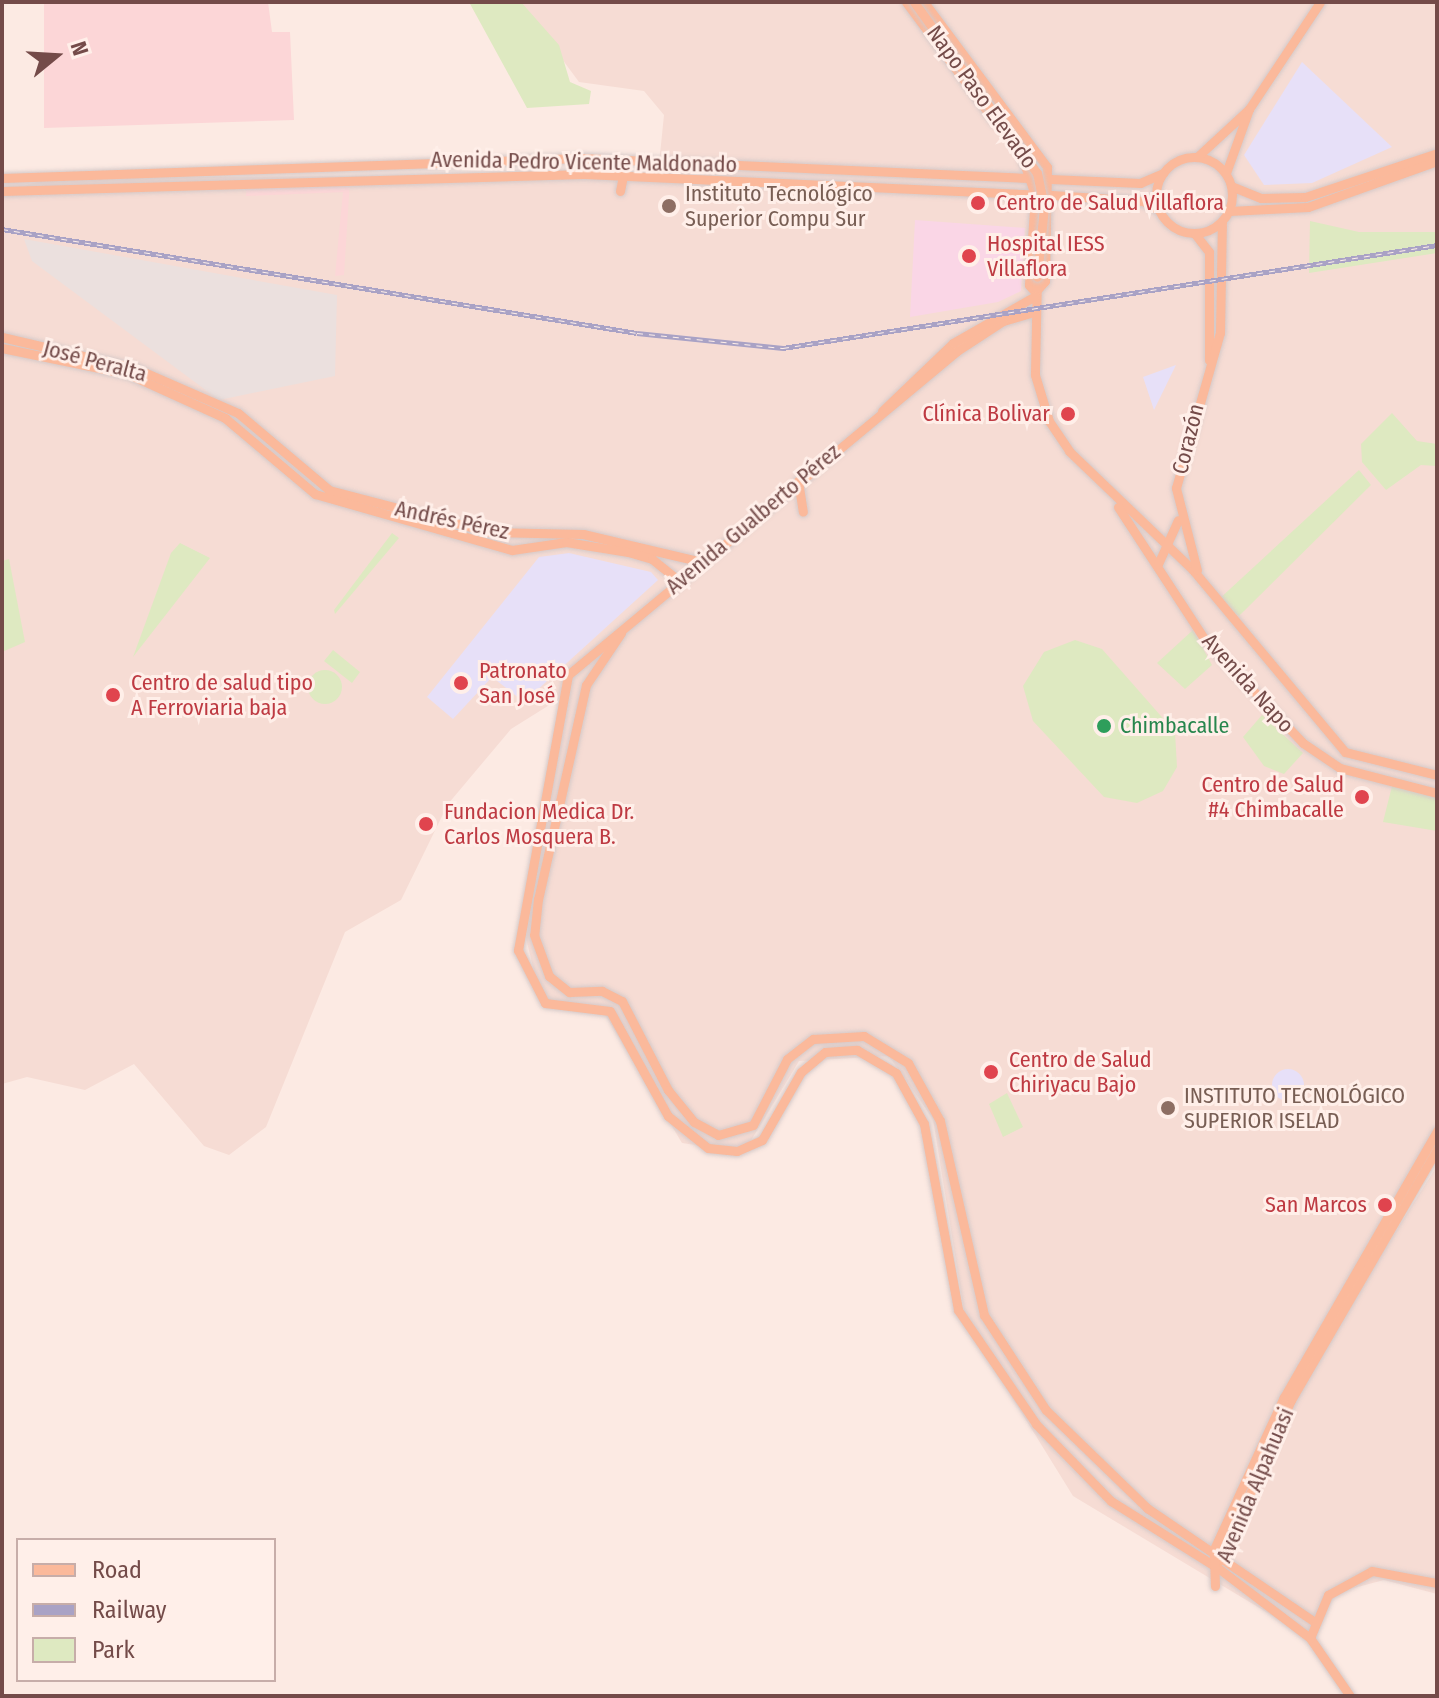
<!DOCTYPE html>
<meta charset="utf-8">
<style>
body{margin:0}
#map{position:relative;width:1439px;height:1698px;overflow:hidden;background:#fceae3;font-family:"Fira Sans Condensed",sans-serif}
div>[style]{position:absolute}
.residential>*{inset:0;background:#f6dcd4}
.commercial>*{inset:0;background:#fcd6d7}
.industrial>*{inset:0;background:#ebe0de}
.education>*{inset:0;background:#e7e0f8}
.round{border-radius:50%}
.medical>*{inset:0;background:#fad6e6}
.green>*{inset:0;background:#dee9c1}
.roads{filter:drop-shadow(0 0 2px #d5c9c8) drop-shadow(0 0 2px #d5c9c8)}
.major>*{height:9px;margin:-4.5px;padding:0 4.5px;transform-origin:4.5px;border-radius:4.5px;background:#fbb99b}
.major>.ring{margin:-4.5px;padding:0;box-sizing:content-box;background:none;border:9px solid #fbb99b;border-radius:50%}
.rail>*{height:5px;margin-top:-2.5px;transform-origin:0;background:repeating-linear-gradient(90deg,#ffefe9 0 6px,#a9a2c5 0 12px);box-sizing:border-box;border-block:2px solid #a9a2c5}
.bridges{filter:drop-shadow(0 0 2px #d5c9c8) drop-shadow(0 0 2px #d5c9c8)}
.major-bridge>*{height:9px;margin:-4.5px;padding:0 4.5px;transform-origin:4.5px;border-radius:4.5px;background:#fbb99b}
.dots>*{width:22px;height:22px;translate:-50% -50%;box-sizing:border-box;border:4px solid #ffefe9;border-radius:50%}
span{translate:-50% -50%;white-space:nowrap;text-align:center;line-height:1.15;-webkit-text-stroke:6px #ffefe9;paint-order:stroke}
.street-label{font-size:22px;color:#744b49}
.education-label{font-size:22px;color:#785e54}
.left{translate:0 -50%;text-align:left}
.health-label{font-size:22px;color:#be3a42}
.right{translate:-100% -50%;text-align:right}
.leisure-label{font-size:22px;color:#27864d}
.frame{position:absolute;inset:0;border:4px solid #744b49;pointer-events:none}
.legend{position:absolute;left:16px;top:1538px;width:260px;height:144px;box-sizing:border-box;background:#ffefe9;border:2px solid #c7ada9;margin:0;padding:10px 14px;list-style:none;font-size:24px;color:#744b49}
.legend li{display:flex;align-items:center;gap:16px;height:40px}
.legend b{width:40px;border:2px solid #c7ada9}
.north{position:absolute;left:16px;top:16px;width:80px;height:80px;-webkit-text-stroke:6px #ffefe9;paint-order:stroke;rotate:72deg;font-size:22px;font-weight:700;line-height:32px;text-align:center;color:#744b49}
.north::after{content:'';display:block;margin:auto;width:28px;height:36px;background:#744b49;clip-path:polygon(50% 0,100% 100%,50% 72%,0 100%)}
</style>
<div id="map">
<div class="residential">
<i style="clip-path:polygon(520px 2px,1437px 2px,1437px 1157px,1330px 1335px,1437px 1166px,1437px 1594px,1384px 1580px,1331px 1594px,1308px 1637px,1073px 1496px,966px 1323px,933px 1119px,889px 1056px,799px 1061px,744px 1152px,682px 1143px,603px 1011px,543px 1008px,526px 938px,567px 694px,511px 729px,448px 804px,401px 900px,345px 932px,266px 1127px,229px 1155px,204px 1146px,134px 1064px,85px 1090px,27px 1077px,2px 1084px,2px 193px,50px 178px,658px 174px,664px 115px,644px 91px,579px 82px)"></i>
</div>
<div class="commercial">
<i style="clip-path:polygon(44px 2px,268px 2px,272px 32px,290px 32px,294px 120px,44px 128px)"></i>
<i style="clip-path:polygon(350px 180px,344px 275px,335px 276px,343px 192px,246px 196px,247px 182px)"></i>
</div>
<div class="industrial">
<i style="clip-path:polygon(24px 239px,337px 295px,335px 376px,219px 400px,32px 261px)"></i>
</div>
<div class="education">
<i style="clip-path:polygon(1302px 62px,1392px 147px,1312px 183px,1264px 185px,1244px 155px)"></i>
<i style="clip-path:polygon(1176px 365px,1154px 410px,1143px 377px)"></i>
<i style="clip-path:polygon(569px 553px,651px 572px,658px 580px,524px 702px,492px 677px,453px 719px,427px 697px,539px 557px)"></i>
<i class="round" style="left:1272px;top:1069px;width:32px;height:32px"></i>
</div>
<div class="medical">
<i style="clip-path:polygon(915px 220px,1025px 228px,1021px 291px,998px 302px,910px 317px)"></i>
</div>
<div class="green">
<i style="clip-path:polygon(469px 2px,521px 2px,559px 45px,570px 82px,591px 91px,589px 104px,527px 108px)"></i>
<i style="clip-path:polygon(1310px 221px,1359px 232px,1437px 232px,1437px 253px,1309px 273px)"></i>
<i style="clip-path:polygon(1392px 413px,1417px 441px,1437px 444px,1437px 466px,1421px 465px,1386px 490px,1362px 462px,1361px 444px)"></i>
<i style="clip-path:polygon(1359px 470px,1371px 485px,1239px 616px,1217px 601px)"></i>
<i style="clip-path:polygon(392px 533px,399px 538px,335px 614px,334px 610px)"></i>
<i style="clip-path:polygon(180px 543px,210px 558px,133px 657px,171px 553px)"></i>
<i style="clip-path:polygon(9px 559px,25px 642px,2px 652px,2px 561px)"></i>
<i style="clip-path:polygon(1193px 630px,1212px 665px,1185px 689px,1157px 663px)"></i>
<i style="clip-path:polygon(1075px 640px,1102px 649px,1175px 732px,1177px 767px,1163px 791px,1137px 803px,1104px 797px,1033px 721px,1023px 686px,1044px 652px)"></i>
<i style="clip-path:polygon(333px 650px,360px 672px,352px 683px,324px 661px)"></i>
<i class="round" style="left:308px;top:670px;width:34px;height:34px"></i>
<i style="clip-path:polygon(1262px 715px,1303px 753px,1284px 774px,1264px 766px,1243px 737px)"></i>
<i style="clip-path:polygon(1392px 786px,1437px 794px,1437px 831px,1383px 822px)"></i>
<i style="clip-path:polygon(1007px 1093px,1023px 1127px,1003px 1137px,989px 1104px)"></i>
</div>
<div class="roads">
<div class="major">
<i style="left:906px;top:2px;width:149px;rotate:53.4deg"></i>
<i style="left:924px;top:2px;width:206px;rotate:53.3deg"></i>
<i style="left:1047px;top:167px;width:114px;rotate:91deg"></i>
<i style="left:1045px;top:281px;width:15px;rotate:132deg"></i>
<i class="ring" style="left:1156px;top:157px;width:67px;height:67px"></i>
<i style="left:1197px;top:157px;width:71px;rotate:-42.7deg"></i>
<i style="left:1023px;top:160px;width:36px;rotate:71deg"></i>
<i style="left:1035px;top:194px;width:91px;rotate:93.8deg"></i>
<i style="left:1029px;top:285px;width:9px;rotate:49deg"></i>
<i style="left:1226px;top:173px;width:68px;rotate:-70.2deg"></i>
<i style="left:1249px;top:109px;width:128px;rotate:-56.4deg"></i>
<i style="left:2px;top:178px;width:579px;rotate:-1.98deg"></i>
<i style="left:581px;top:158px;width:560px;rotate:2.56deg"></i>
<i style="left:1140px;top:183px;width:25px;rotate:-23deg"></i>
<i style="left:1231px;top:186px;width:32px;rotate:22deg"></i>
<i style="left:1261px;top:198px;width:44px;rotate:-1.3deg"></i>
<i style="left:1305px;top:197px;width:139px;rotate:-18.4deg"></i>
<i style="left:2px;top:191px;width:582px;rotate:-1.67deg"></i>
<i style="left:584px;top:174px;width:468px;rotate:2.6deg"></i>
<i style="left:1052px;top:195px;width:91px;rotate:3.8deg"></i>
<i style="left:1143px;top:201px;width:18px;rotate:29deg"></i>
<i style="left:620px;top:191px;width:16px;rotate:-79deg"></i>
<i style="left:1229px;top:211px;width:79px;rotate:-2.9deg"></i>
<i style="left:1308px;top:207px;width:137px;rotate:-19.6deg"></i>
<i style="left:1195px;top:234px;width:23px;rotate:52deg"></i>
<i style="left:1209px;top:252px;width:108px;rotate:90deg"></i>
<i style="left:1037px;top:277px;width:98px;rotate:91.2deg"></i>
<i style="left:1035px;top:375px;width:48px;rotate:73.1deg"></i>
<i style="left:1049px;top:421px;width:36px;rotate:56deg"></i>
<i style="left:1069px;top:451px;width:172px;rotate:43.8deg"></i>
<i style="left:1193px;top:570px;width:237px;rotate:50.1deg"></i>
<i style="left:1345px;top:752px;width:95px;rotate:14deg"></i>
<i style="left:1034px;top:312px;width:32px;rotate:164deg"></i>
<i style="left:1003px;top:321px;width:55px;rotate:146.9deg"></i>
<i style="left:957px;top:351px;width:506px;rotate:140.21deg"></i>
<i style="left:568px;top:675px;width:280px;rotate:100.3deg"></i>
<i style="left:518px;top:950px;width:59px;rotate:63deg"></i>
<i style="left:545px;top:1003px;width:65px;rotate:7deg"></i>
<i style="left:610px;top:1011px;width:120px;rotate:61.1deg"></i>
<i style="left:668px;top:1116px;width:51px;rotate:38.7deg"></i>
<i style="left:708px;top:1148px;width:29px;rotate:6deg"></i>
<i style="left:737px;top:1151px;width:27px;rotate:-24deg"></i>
<i style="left:762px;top:1140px;width:78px;rotate:-60.2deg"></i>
<i style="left:801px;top:1072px;width:31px;rotate:-40deg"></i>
<i style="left:825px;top:1052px;width:32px;rotate:-4deg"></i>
<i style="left:857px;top:1050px;width:45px;rotate:30.5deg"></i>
<i style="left:896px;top:1073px;width:58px;rotate:61.2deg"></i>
<i style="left:924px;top:1124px;width:189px;rotate:79.6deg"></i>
<i style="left:958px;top:1310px;width:138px;rotate:55.6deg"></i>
<i style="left:1036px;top:1424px;width:107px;rotate:45.8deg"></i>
<i style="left:1111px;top:1501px;width:126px;rotate:32.1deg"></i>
<i style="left:1218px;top:1568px;width:116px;rotate:37.3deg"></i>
<i style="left:2px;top:337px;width:137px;rotate:13.1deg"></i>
<i style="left:135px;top:368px;width:112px;rotate:23.6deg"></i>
<i style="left:238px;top:413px;width:119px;rotate:40.2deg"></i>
<i style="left:329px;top:490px;width:166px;rotate:14.6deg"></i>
<i style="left:490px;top:532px;width:93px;rotate:1.2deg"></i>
<i style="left:583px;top:534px;width:122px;rotate:13.2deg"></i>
<i style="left:2px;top:348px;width:129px;rotate:11.7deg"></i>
<i style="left:128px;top:374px;width:107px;rotate:24.4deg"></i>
<i style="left:225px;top:418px;width:118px;rotate:40.2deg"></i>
<i style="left:315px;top:494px;width:205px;rotate:15.9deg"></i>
<i style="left:512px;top:550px;width:55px;rotate:-8.4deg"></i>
<i style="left:566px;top:542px;width:63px;rotate:9.2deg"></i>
<i style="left:628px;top:552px;width:25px;rotate:16deg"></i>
<i style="left:652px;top:559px;width:35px;rotate:39deg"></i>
<i style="left:882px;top:411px;width:98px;rotate:-43.8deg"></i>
<i style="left:953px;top:343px;width:95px;rotate:-29.8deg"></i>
<i style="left:798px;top:481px;width:31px;rotate:81deg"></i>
<i style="left:1118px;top:507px;width:159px;rotate:56.8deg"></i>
<i style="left:1205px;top:640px;width:142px;rotate:46.4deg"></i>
<i style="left:1303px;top:743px;width:45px;rotate:34deg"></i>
<i style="left:1340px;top:768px;width:100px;rotate:14.5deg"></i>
<i style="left:1158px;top:564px;width:48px;rotate:-65.6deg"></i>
<i style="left:1197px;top:570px;width:85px;rotate:-104.4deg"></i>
<i style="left:1176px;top:488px;width:161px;rotate:-74.2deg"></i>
<i style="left:1220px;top:333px;width:111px;rotate:-89deg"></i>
<i style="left:621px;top:633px;width:63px;rotate:123.9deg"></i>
<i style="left:586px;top:685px;width:219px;rotate:102.6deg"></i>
<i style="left:538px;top:899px;width:36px;rotate:96deg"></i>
<i style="left:534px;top:935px;width:44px;rotate:69.9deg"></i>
<i style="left:549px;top:976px;width:26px;rotate:39deg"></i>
<i style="left:569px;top:992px;width:33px;rotate:-2deg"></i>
<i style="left:602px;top:991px;width:22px;rotate:27deg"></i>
<i style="left:622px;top:1001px;width:100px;rotate:62.7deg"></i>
<i style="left:668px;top:1090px;width:41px;rotate:50.9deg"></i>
<i style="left:694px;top:1122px;width:27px;rotate:28deg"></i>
<i style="left:718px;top:1135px;width:36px;rotate:-16deg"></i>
<i style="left:753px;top:1125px;width:74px;rotate:-62.7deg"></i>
<i style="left:787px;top:1059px;width:33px;rotate:-38deg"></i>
<i style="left:813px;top:1039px;width:51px;rotate:-3.4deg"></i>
<i style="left:864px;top:1036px;width:52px;rotate:31.5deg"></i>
<i style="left:908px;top:1063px;width:66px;rotate:61.1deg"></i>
<i style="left:940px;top:1121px;width:199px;rotate:77.2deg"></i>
<i style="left:984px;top:1315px;width:113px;rotate:56.9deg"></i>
<i style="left:1046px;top:1410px;width:141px;rotate:44.1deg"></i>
<i style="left:1147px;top:1508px;width:203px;rotate:34.2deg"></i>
<i style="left:1221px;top:1560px;width:175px;rotate:-66.4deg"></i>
<i style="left:1291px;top:1400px;width:290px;rotate:-59.8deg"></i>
<i style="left:1215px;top:1586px;width:37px;rotate:-92deg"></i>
<i style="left:1214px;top:1549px;width:167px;rotate:-65.3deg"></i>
<i style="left:1284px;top:1397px;width:307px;rotate:-60.1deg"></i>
<i style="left:1350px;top:1696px;width:70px;rotate:-124.6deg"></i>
<i style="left:1310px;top:1638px;width:47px;rotate:-67.3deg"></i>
<i style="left:1328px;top:1595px;width:50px;rotate:-28.6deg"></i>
<i style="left:1372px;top:1571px;width:66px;rotate:10.5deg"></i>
</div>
</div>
<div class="rail">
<i style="left:2px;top:229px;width:643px;rotate:9.3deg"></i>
<i style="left:637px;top:333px;width:147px;rotate:5.9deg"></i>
<i style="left:783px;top:348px;width:662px;rotate:-8.95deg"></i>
</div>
<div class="bridges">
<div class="major-bridge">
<i style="left:914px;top:2px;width:211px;rotate:54.3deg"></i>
<i style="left:1037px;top:173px;width:35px;rotate:78deg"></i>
<i style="left:1044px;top:207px;width:70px;rotate:95.7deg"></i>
</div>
</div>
<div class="dots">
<i style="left:978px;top:203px;background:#e0444e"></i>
<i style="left:669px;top:206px;background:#8d6e63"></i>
<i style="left:969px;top:256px;background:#e0444e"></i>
<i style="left:1068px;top:414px;background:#e0444e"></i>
<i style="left:461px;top:683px;background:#e0444e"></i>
<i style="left:113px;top:695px;background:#e0444e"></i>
<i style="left:1104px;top:726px;background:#2e9e5b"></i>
<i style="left:1362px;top:797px;background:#e0444e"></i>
<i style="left:426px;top:824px;background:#e0444e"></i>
<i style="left:991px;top:1072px;background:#e0444e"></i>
<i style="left:1168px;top:1108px;background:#8d6e63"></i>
<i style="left:1385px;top:1205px;background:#e0444e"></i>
</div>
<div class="street-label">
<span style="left:982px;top:97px;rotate:54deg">Napo Paso Elevado</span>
<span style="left:584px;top:162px;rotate:1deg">Avenida Pedro Vicente Maldonado</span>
<span style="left:95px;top:361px;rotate:15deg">José Peralta</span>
<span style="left:1188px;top:439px;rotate:-76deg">Corazón</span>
<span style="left:753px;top:519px;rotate:-40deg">Avenida Gualberto Pérez</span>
<span style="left:452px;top:520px;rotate:12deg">Andrés Pérez</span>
<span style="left:1248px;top:683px;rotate:48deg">Avenida Napo</span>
<span style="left:1255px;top:1485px;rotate:-67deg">Avenida Alpahuasi</span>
</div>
<div class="education-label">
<span class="left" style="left:685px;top:206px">Instituto Tecnológico<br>Superior Compu Sur</span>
<span class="left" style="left:1184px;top:1108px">INSTITUTO TECNOLÓGICO<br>SUPERIOR ISELAD</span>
</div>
<div class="health-label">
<span class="left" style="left:996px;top:203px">Centro de Salud Villaflora</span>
<span class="left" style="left:987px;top:256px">Hospital IESS<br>Villaflora</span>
<span class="right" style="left:1050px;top:414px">Clínica Bolivar</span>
<span class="left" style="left:479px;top:683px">Patronato<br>San José</span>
<span class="left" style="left:131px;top:695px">Centro de salud tipo<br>A Ferroviaria baja</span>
<span class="right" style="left:1344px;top:797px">Centro de Salud<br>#4 Chimbacalle</span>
<span class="left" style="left:444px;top:824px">Fundacion Medica Dr.<br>Carlos Mosquera B.</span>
<span class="left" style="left:1009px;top:1072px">Centro de Salud<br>Chiriyacu Bajo</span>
<span class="right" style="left:1367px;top:1205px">San Marcos</span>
</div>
<div class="leisure-label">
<span class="left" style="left:1120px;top:726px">Chimbacalle</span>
</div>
<div class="frame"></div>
<ul class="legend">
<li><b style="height:10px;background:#fbb99b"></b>Road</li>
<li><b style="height:10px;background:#a9a2c5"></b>Railway</li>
<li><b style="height:22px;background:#dee9c1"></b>Park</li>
</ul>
<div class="north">N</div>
</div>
